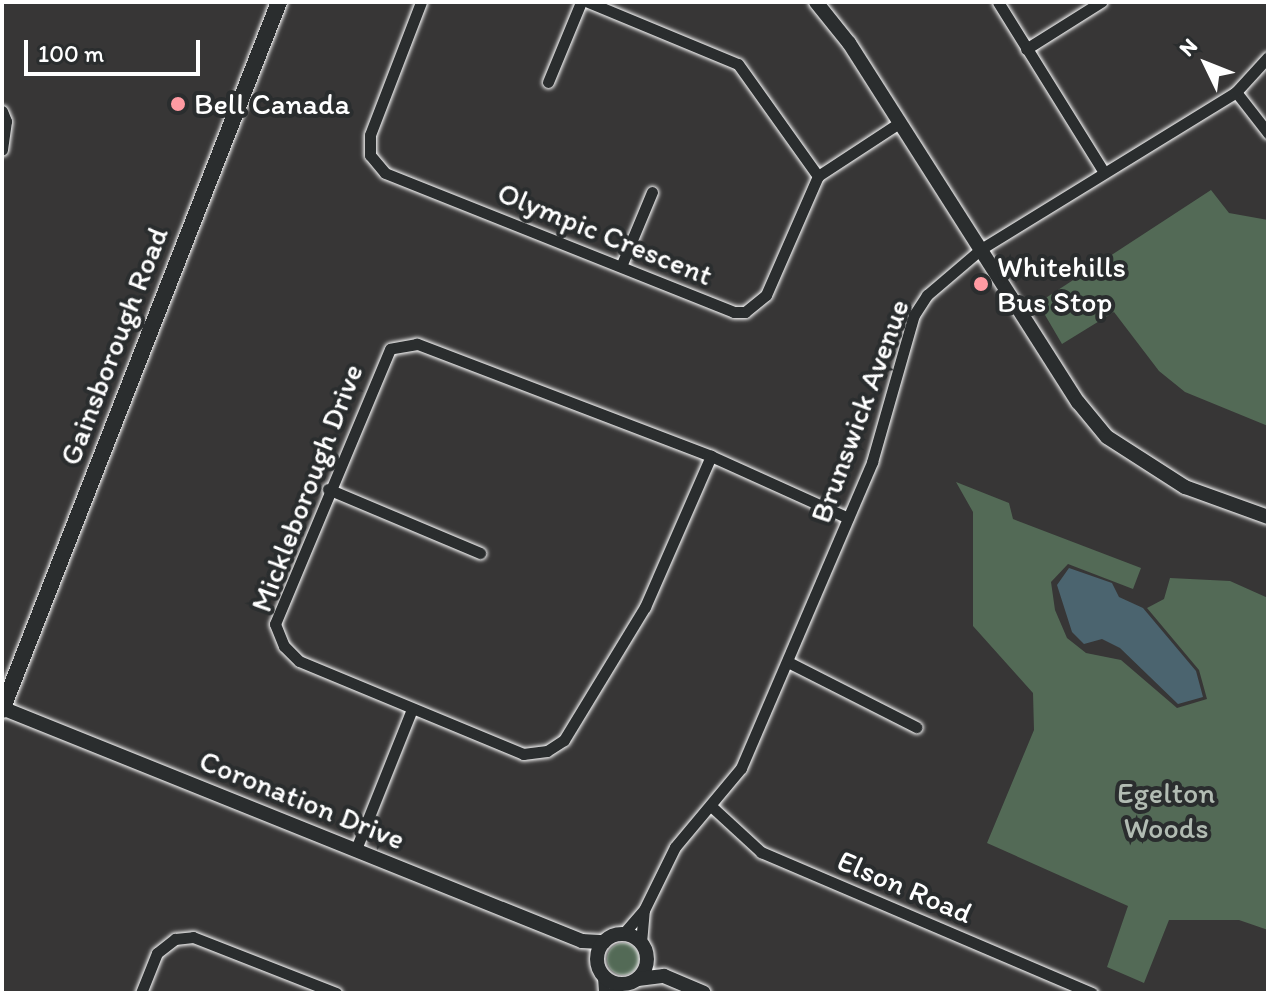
<!DOCTYPE html>
<style>
body{margin:0}
#map{position:relative;width:1270px;height:995px;overflow:hidden;background:#373636;font-family:Itim,sans-serif}
div>[style]{position:absolute}
.green>*{inset:0;background:#536a56}
.round{border-radius:50%}
.water>*{inset:0;background:#4b646f}
.roads{filter:drop-shadow(0 0 2px #fff) drop-shadow(0 0 2px #fff)}
.minor>*{height:11px;margin:-5.5px;padding:0 5.5px;transform-origin:5.5px;border-radius:5.5px;background:#2a2d2e}
.tertiary>*{height:14px;margin:-7px;padding:0 7px;transform-origin:7px;border-radius:7px;background:#2a2d2e}
.tertiary>.ring{margin:-7px;padding:0;box-sizing:content-box;background:none;border:14px solid #2a2d2e;border-radius:50%}
.secondary>*{height:16px;margin:-8px;padding:0 8px;transform-origin:8px;border-radius:8px;background:#2a2d2e}
.dots>*{width:22px;height:22px;translate:-50% -50%;box-sizing:border-box;border:4px solid #2a2d2e;border-radius:50%}
span{translate:-50% -50%;white-space:nowrap;text-align:center;line-height:1.15;-webkit-text-stroke:8px #2a2d2e;paint-order:stroke}
.poi-label{font-size:30px;color:#fff}
.left{translate:0 -50%;text-align:left}
.street-label{font-size:30px;color:#fff}
.park-label{font-size:30px;color:#b2bcb3}
.frame{position:absolute;inset:0;border:4px solid #fff;pointer-events:none}
.north{position:absolute;left:1166px;top:24px;width:80px;height:80px;-webkit-text-stroke:6px #2a2d2e;paint-order:stroke;rotate:313deg;font-size:22px;font-weight:700;line-height:32px;text-align:center;color:#fff}
.north::after{content:'';display:block;margin:auto;width:28px;height:36px;background:#fff;clip-path:polygon(50% 0,100% 100%,50% 72%,0 100%)}
.scale{position:absolute;left:24px;top:40px;width:176px;height:36px;box-sizing:border-box;border:4px solid #fff;border-top:0;padding-left:10px;font-size:24px;line-height:28px;white-space:nowrap;color:#fff;-webkit-text-stroke:6px #2a2d2e;paint-order:stroke}
</style>
<div id="map">
<div class="green">
<i style="clip-path:polygon(1211px 190px,1229px 213px,1268px 220px,1268px 426px,1185px 392px,1159px 371px,1114px 312px,1062px 344px,1038px 303px)"></i>
<i style="clip-path:polygon(956px 482px,1009px 503px,1013px 519px,1141px 568px,1133px 589px,1068px 564px,1051px 582px,1055px 610px,1067px 638px,1086px 653px,1121px 660px,1177px 708px,1207px 699px,1199px 670px,1147px 608px,1164px 599px,1170px 578px,1230px 581px,1268px 598px,1268px 930px,1239px 920px,1169px 920px,1144px 983px,1107px 967px,1128px 906px,987px 843px,1034px 730px,1033px 693px,973px 626px,973px 512px)"></i>
<i class="round" style="left:607px;top:943px;width:32px;height:32px"></i>
</div>
<div class="water">
<i style="clip-path:polygon(1069px 568px,1112px 583px,1119px 597px,1143px 608px,1196px 671px,1203px 697px,1178px 704px,1120px 648px,1102px 639px,1084px 644px,1072px 632px,1057px 585px)"></i>
</div>
<div class="roads">
<div class="minor">
<i style="left:421px;top:2px;width:142px;rotate:111deg"></i>
<i style="left:370px;top:135px;width:20px;rotate:90deg"></i>
<i style="left:370px;top:155px;width:23px;rotate:50deg"></i>
<i style="left:385px;top:173px;width:376px;rotate:21.7deg"></i>
<i style="left:734px;top:312px;width:11px"></i>
<i style="left:745px;top:312px;width:27px;rotate:-39deg"></i>
<i style="left:766px;top:295px;width:130px;rotate:-66.4deg"></i>
<i style="left:818px;top:176px;width:97px;rotate:-33.2deg"></i>
<i style="left:588px;top:2px;width:162px;rotate:22.5deg"></i>
<i style="left:738px;top:64px;width:138px;rotate:54.5deg"></i>
<i style="left:998px;top:2px;width:200px;rotate:58.1deg"></i>
<i style="left:1026px;top:49px;width:89px;rotate:-32.1deg"></i>
<i style="left:548px;top:82px;width:87px;rotate:-67.6deg"></i>
<i style="left:1236px;top:92px;width:52px;rotate:52deg"></i>
<i style="left:2px;top:111px;width:11px;rotate:68deg"></i>
<i style="left:6px;top:121px;width:29px;rotate:98deg"></i>
<i style="left:622px;top:264px;width:78px;rotate:-67.4deg"></i>
<i style="left:711px;top:456px;width:315px;rotate:-159.1deg"></i>
<i style="left:417px;top:344px;width:27px;rotate:170deg"></i>
<i style="left:390px;top:349px;width:298px;rotate:112.7deg"></i>
<i style="left:275px;top:624px;width:24px;rotate:68deg"></i>
<i style="left:284px;top:646px;width:21px;rotate:45deg"></i>
<i style="left:299px;top:661px;width:243px;rotate:22.5deg"></i>
<i style="left:523px;top:754px;width:24px;rotate:-7deg"></i>
<i style="left:547px;top:751px;width:20px;rotate:-33deg"></i>
<i style="left:564px;top:740px;width:156px;rotate:-58.7deg"></i>
<i style="left:645px;top:607px;width:165px;rotate:-66.4deg"></i>
<i style="left:711px;top:456px;width:150px;rotate:24.3deg"></i>
<i style="left:328px;top:489px;width:165px;rotate:22.8deg"></i>
<i style="left:788px;top:662px;width:144px;rotate:26.9deg"></i>
<i style="left:712px;top:807px;width:67px;rotate:42.6deg"></i>
<i style="left:761px;top:852px;width:360px;rotate:23.1deg"></i>
<i style="left:356px;top:849px;width:151px;rotate:-68.2deg"></i>
<i style="left:623px;top:934px;width:32px;rotate:-49deg"></i>
<i style="left:644px;top:910px;width:70px;rotate:-63.8deg"></i>
<i style="left:675px;top:847px;width:103px;rotate:-50.1deg"></i>
<i style="left:741px;top:768px;width:333px;rotate:-66.8deg"></i>
<i style="left:872px;top:462px;width:153px;rotate:-74.1deg"></i>
<i style="left:914px;top:315px;width:24px;rotate:-57deg"></i>
<i style="left:927px;top:295px;width:71px;rotate:-40.4deg"></i>
<i style="left:981px;top:249px;width:299px;rotate:-31.6deg"></i>
<i style="left:1236px;top:92px;width:47px;rotate:-47.6deg"></i>
<i style="left:641px;top:943px;width:32px;rotate:-85deg"></i>
<i style="left:603px;top:977px;width:16px;rotate:86deg"></i>
<i style="left:141px;top:993px;width:43px;rotate:-68.2deg"></i>
<i style="left:157px;top:953px;width:23px;rotate:-38deg"></i>
<i style="left:175px;top:939px;width:18px;rotate:-6deg"></i>
<i style="left:193px;top:937px;width:154px;rotate:21.4deg"></i>
<i style="left:612px;top:993px;width:11px;rotate:-45deg"></i>
</div>
<div class="tertiary">
<i style="left:816px;top:2px;width:53px;rotate:51.2deg"></i>
<i style="left:849px;top:43px;width:426px;rotate:57.5deg"></i>
<i style="left:1078px;top:402px;width:45px;rotate:50.4deg"></i>
<i style="left:1107px;top:437px;width:93px;rotate:32.7deg"></i>
<i style="left:1185px;top:487px;width:88px;rotate:19.9deg"></i>
<i style="left:2px;top:708px;width:625px;rotate:21.89deg"></i>
<i style="left:582px;top:941px;width:22px;rotate:3deg"></i>
<i class="ring" style="left:597px;top:934px;width:36px;height:36px"></i>
<i style="left:638px;top:979px;width:26px;rotate:-7deg"></i>
<i style="left:664px;top:976px;width:43px;rotate:23deg"></i>
</div>
<div class="secondary">
<i style="left:2px;top:710px;width:760px;rotate:-68.63deg"></i>
</div>
</div>
<div class="dots">
<i style="left:178px;top:104px;background:#ff9aa2"></i>
<i style="left:981px;top:284px;background:#ff9aa2"></i>
</div>
<div class="poi-label">
<span class="left" style="left:194px;top:104px">Bell Canada</span>
<span class="left" style="left:997px;top:284px">Whitehills<br>Bus Stop</span>
</div>
<div class="street-label">
<span style="left:605px;top:234px;rotate:22deg">Olympic Crescent</span>
<span style="left:114px;top:346px;rotate:-69deg">Gainsborough Road</span>
<span style="left:860px;top:411px;rotate:-70deg">Brunswick Avenue</span>
<span style="left:307px;top:488px;rotate:-69deg">Mickleborough Drive</span>
<span style="left:302px;top:800px;rotate:22deg">Coronation Drive</span>
<span style="left:905px;top:887px;rotate:23deg">Elson Road</span>
</div>
<div class="park-label">
<span style="left:1166px;top:810px">Egelton<br>Woods</span>
</div>
<div class="frame"></div>
<div class="north">N</div>
<div class="scale">100 m</div>
</div>
